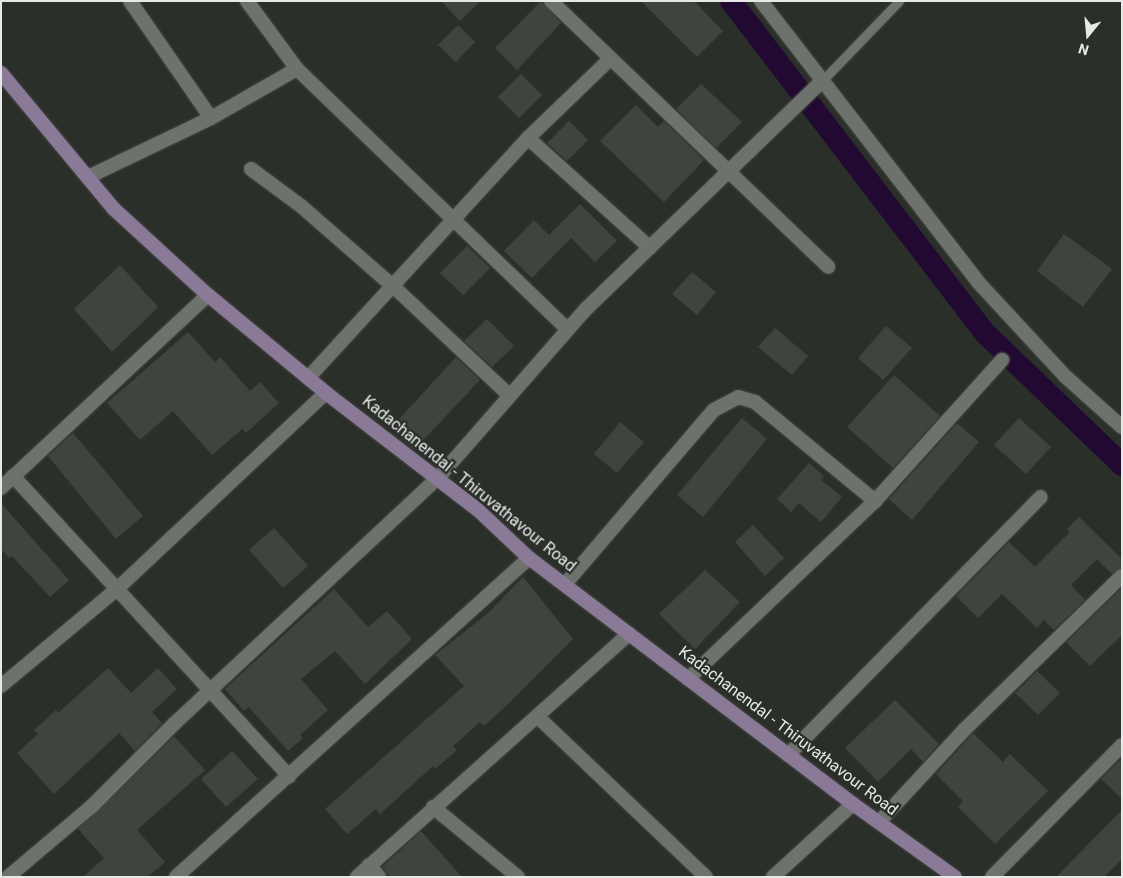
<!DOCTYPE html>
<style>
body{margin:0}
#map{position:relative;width:1123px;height:878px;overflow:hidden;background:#2b2f2a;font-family:Roboto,sans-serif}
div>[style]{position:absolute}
.canal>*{height:22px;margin:-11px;padding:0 11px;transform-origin:11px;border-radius:11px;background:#210932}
.building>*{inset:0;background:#40443f}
.roads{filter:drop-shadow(0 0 1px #474946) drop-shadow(0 0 1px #474946)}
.service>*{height:9px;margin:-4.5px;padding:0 4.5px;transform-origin:4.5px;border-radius:4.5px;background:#6e726d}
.minor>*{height:14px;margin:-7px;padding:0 7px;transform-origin:7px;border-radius:7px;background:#6e726d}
.secondary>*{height:14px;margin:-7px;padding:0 7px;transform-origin:7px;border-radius:7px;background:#8a7a98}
span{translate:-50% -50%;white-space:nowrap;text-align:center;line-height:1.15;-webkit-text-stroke:4.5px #2b2f2a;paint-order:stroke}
.street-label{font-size:16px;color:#e7e9e6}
.frame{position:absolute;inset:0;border:2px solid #e7e9e6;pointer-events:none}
.north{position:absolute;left:1063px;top:10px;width:50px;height:50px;-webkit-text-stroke:4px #2b2f2a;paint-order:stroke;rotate:197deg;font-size:14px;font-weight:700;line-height:20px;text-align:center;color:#e7e9e6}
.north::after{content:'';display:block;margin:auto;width:18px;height:22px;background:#e7e9e6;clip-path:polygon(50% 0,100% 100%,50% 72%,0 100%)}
</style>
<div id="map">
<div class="canal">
<i style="left:731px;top:1px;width:419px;rotate:52.6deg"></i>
<i style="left:986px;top:334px;width:189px;rotate:43.9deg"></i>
</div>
<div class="building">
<i style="clip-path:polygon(441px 1px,480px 1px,460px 21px)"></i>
<i style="clip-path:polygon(541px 1px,561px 23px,517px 70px,495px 48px)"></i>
<i style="clip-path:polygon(641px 1px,694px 1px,723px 31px,697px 57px)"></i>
<i style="clip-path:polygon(458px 25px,475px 42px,456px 62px,438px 45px)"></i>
<i style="clip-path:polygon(521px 74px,542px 95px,519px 118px,498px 97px)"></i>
<i style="clip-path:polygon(701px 84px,742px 122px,716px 148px,676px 109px)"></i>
<i style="clip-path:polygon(636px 105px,658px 127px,664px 121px,704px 160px,664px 202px,600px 141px)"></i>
<i style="clip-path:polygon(569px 121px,588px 140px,567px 161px,547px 143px)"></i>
<i style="clip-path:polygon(580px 204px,617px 241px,595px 262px,571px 238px,532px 278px,504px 251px,534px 220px,549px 235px)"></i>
<i style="clip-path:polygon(1064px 234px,1112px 269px,1083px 307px,1037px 271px)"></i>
<i style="clip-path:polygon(467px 246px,490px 268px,463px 295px,440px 273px)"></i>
<i style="clip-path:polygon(120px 265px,158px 307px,112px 352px,74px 309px)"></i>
<i style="clip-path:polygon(692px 272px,716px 292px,697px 315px,672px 294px)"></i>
<i style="clip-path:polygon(487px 319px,514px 346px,492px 367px,464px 341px)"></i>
<i style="clip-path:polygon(886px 326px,912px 348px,883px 380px,858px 358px)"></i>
<i style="clip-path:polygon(775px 328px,808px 356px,792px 375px,758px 347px)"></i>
<i style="clip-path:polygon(188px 332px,215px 362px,220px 357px,250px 391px,260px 382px,279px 403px,246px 433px,242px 429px,212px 455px,173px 411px,140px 440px,107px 403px)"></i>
<i style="clip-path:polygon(456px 357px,480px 380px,414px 450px,391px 428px)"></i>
<i style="clip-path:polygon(894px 375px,940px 416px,893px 468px,847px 427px)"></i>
<i style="clip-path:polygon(742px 418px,767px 439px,703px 517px,677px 495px)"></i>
<i style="clip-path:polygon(1019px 418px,1051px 447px,1026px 474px,994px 445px)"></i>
<i style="clip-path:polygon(620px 422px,644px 442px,617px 473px,594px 454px)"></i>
<i style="clip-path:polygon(957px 423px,979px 442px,912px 520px,889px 499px)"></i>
<i style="clip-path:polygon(73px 433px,143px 516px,116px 539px,48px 456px)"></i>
<i style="clip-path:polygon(809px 463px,824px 476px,821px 480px,842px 497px,821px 522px,799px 503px,791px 512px,777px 499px)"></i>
<i style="clip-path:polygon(1px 503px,69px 580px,50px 597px,12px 556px,9px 558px,1px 549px)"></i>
<i style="clip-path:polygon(1079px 517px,1122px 559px,1122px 567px,1112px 574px,1097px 559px,1071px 585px,1085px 600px,1054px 630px,1044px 620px,1037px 628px,1002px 594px,978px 618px,956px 596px,1009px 542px,1035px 567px,1070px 532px,1067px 529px)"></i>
<i style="clip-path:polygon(753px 525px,784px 558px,765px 576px,735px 542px)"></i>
<i style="clip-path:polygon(274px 528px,308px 566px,283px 588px,249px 550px)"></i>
<i style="clip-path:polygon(705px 570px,740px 602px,695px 649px,659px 614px)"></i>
<i style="clip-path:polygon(523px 577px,573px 639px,507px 705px,484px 726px,480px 722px,453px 746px,457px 750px,435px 769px,433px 766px,380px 814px,376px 809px,347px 834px,325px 809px,464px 686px,435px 655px,488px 613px)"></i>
<i style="clip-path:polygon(1122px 588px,1122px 635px,1090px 666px,1066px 642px)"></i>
<i style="clip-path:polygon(334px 589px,368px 627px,387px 611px,412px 639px,365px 684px,335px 651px,301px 679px,328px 710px,300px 735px,303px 738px,288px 751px,249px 707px,244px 711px,225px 689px)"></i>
<i style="clip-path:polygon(108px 668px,131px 693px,158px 668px,177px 689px,152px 712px,162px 723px,135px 751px,119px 733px,54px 794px,17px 753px,38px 734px,34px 730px,56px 710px,58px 713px)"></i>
<i style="clip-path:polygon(1037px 671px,1060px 693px,1038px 715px,1015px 693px)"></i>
<i style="clip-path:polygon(895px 700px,939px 744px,923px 762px,911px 749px,878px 782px,845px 748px)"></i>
<i style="clip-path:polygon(973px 733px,1003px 762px,1010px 754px,1048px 791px,995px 844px,958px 807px,963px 801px,936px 774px)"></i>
<i style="clip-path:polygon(174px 736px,205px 770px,137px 830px,165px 862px,148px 877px,83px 877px,104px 858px,78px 829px)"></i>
<i style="clip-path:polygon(232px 751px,258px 779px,226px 807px,201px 779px)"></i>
<i style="clip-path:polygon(1122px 758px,1122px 799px,1101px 779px)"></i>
<i style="clip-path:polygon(1122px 810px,1122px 859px,1104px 877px,1056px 877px)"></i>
<i style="clip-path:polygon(421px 831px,462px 877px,391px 877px,386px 872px,382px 867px)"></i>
</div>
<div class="roads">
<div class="service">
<i style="left:821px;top:82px;width:112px;rotate:-46.1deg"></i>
</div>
<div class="minor">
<i style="left:130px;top:1px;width:142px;rotate:55.3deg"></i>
<i style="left:247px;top:1px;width:84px;rotate:53.7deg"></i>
<i style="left:297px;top:69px;width:375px;rotate:43.9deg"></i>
<i style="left:551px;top:1px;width:384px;rotate:43.8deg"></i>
<i style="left:761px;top:1px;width:355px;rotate:52.3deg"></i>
<i style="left:978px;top:282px;width:129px;rotate:47.2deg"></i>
<i style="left:1066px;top:377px;width:75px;rotate:41.8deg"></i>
<i style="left:528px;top:138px;width:164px;rotate:42deg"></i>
<i style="left:251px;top:169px;width:62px;rotate:36.5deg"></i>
<i style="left:301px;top:206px;width:123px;rotate:41.1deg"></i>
<i style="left:394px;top:287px;width:158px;rotate:43.2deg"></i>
<i style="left:88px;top:177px;width:136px;rotate:-25.6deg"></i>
<i style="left:211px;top:118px;width:99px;rotate:-29.7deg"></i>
<i style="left:308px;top:378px;width:326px;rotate:-47.5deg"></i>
<i style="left:528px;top:138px;width:112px;rotate:-43.9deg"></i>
<i style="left:13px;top:476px;width:408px;rotate:47.4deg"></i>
<i style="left:1px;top:488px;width:283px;rotate:-43deg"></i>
<i style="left:566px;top:583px;width:228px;rotate:-49.5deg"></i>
<i style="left:714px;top:410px;width:27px;rotate:-28deg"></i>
<i style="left:738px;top:397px;width:18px;rotate:16deg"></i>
<i style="left:755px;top:402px;width:156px;rotate:39.5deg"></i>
<i style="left:688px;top:679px;width:258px;rotate:-43.6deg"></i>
<i style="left:875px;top:501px;width:190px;rotate:-48deg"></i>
<i style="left:1px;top:686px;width:153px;rotate:-39.9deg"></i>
<i style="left:118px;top:588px;width:285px;rotate:-43.2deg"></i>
<i style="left:538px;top:717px;width:232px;rotate:43.6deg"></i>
<i style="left:788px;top:755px;width:361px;rotate:-45.6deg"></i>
<i style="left:433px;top:807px;width:110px;rotate:39.5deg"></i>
<i style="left:880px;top:821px;width:125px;rotate:-47.3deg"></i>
<i style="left:965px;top:729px;width:219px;rotate:-44.3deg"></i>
<i style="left:369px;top:865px;width:16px;rotate:50deg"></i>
<i style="left:8px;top:877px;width:110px;rotate:-40.2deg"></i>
<i style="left:92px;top:806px;width:117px;rotate:-45deg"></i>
<i style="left:175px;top:723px;width:359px;rotate:-43deg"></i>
<i style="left:438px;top:478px;width:226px;rotate:-48.8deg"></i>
<i style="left:587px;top:308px;width:325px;rotate:-44deg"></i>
<i style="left:176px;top:877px;width:476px;rotate:-42.1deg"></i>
<i style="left:357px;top:877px;width:365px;rotate:-41.8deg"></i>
<i style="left:773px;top:877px;width:108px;rotate:-42.4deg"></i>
<i style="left:992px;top:877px;width:185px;rotate:-45.4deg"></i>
</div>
<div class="secondary">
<i style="left:1px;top:73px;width:177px;rotate:50.3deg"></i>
<i style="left:114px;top:209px;width:127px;rotate:42.5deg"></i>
<i style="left:208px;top:295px;width:153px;rotate:39.7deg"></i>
<i style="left:326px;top:393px;width:192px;rotate:37.6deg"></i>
<i style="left:478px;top:510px;width:70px;rotate:43.3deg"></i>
<i style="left:529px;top:558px;width:407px;rotate:37.2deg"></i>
<i style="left:853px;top:804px;width:125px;rotate:35.6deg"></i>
</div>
</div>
<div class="street-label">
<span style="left:469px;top:484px;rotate:39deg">Kadachanendal - Thiruvathavour Road</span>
<span style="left:788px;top:731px;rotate:37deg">Kadachanendal - Thiruvathavour Road</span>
</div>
<div class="frame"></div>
<div class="north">N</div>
</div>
